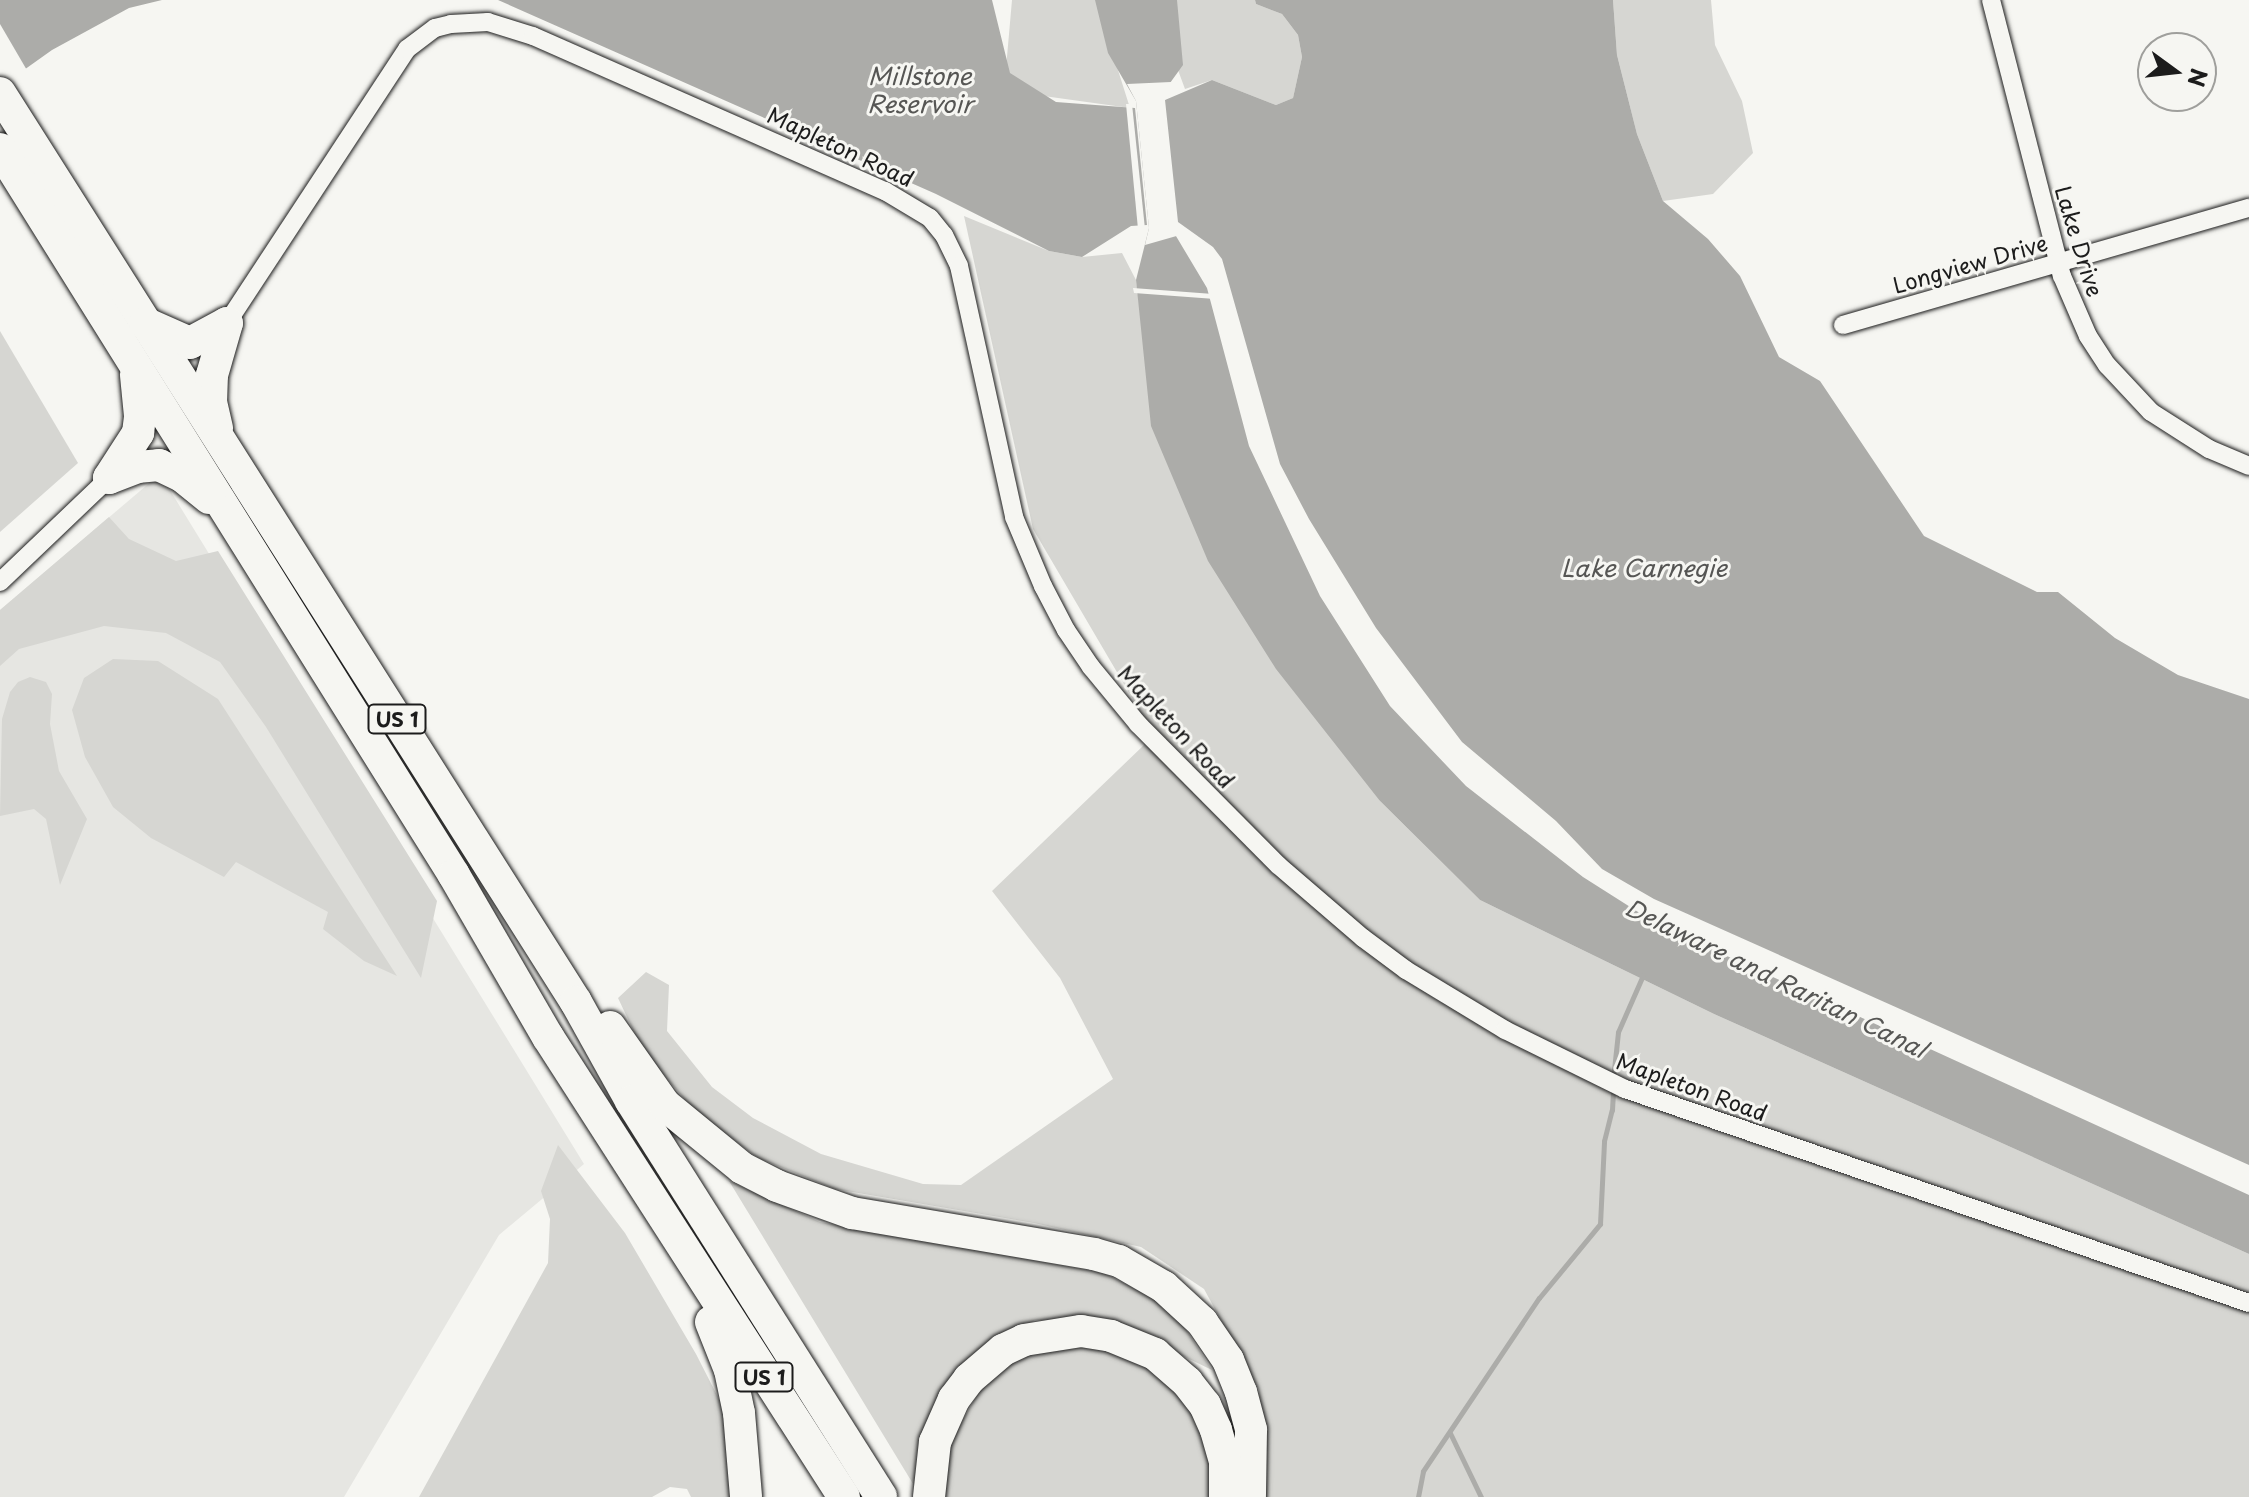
<!DOCTYPE html>
<style>
body{margin:0}
#map{position:relative;width:2249px;height:1497px;overflow:hidden;background:#f6f6f2;font-family:"Playpen Sans",sans-serif}
div>[style]{position:absolute}
.built>*{inset:0;background:#e6e6e2}
.green>*{inset:0;background:#d6d6d2}
.water>*{inset:0;background:#acaca9}
.pier>*{inset:0;background:#f6f6f2}
.stream>*{height:5px;margin:-2.5px;padding:0 2.5px;transform-origin:2.5px;border-radius:2.5px;background:#acaca9}
.roads{filter:drop-shadow(0 0 2px #1c1c1c) drop-shadow(0 0 2px #1c1c1c)}
.minor>*{height:18px;margin:-9px;padding:0 9px;transform-origin:9px;border-radius:9px;background:#f6f6f2}
.trunk>*{height:32px;margin:-16px;padding:0 16px;transform-origin:16px;border-radius:16px;background:#f6f6f2}
span{translate:-50% -50%;white-space:nowrap;text-align:center;line-height:1.15;-webkit-text-stroke:6px #f6f6f2;paint-order:stroke}
.shield-label span{padding:2px 6px;background:#f6f6f2;border:2px solid;border-radius:6px;-webkit-text-stroke-width:0}
.shield-label{font-size:20px;color:#1c1c1c;font-weight:700}
.street-label{font-size:22px;color:#1c1c1c}
.water-label{font-size:24px;color:#565654;font-style:italic}
.north{position:absolute;left:2137px;top:32px;width:80px;height:80px;box-sizing:border-box;background:#f6f6f2;border:2px solid #9f9f9c;border-radius:50%;rotate:105deg;font-size:22px;font-weight:700;line-height:32px;text-align:center;color:#1c1c1c}
.north::after{content:'';display:block;margin:auto;width:28px;height:36px;background:#1c1c1c;clip-path:polygon(50% 0,100% 100%,50% 72%,0 100%)}
</style>
<div id="map">
<div class="built">
<i style="clip-path:polygon(160px 474px,584px 1164px,499px 1235px,344px 1497px,0 1497px,0 610px)"></i>
</div>
<div class="green">
<i style="clip-path:polygon(1012px 0,1255px 0,1256px 4px,1282px 14px,1298px 35px,1302px 57px,1293px 98px,1276px 105px,1212px 80px,1185px 89px,1175px 62px,1117px 67px,1130px 108px,1022px 93px,1006px 68px)"></i>
<i style="clip-path:polygon(1613px 0,1711px 0,1715px 45px,1742px 101px,1753px 153px,1713px 194px,1663px 201px,1637px 134px,1617px 55px)"></i>
<i style="clip-path:polygon(964px 216px,1049px 251px,1082px 257px,1122px 253px,1136px 280px,1140px 311px,1380px 801px,1480px 900px,1714px 1014px,2249px 1254px,2249px 1497px,1266px 1497px,1259px 1390px,1204px 1289px,1141px 1247px,1034px 1223px,835px 1189px,758px 1158px,695px 1111px,643px 1051px,618px 998px,646px 972px,669px 985px,667px 1031px,712px 1087px,753px 1118px,821px 1154px,923px 1184px,961px 1185px,1113px 1079px,1060px 978px,992px 891px,1144px 745px,1138px 708px,1033px 529px)"></i>
<i style="clip-path:polygon(0 331px,78px 463px,0 532px)"></i>
<i style="clip-path:polygon(109px 517px,129px 539px,176px 561px,218px 551px,437px 901px,421px 978px,266px 727px,220px 662px,166px 633px,104px 626px,19px 649px,0 666px,0 610px)"></i>
<i style="clip-path:polygon(113px 659px,158px 661px,218px 699px,397px 976px,364px 961px,323px 929px,328px 912px,236px 862px,224px 877px,151px 838px,113px 807px,85px 757px,72px 710px,84px 678px)"></i>
<i style="clip-path:polygon(30px 677px,46px 682px,52px 694px,50px 724px,59px 771px,87px 819px,60px 885px,46px 819px,34px 809px,0 816px,2px 719px,10px 692px,18px 682px)"></i>
<i style="clip-path:polygon(558px 1145px,625px 1233px,696px 1354px,721px 1403px,735px 1456px,735px 1497px,691px 1497px,687px 1489px,670px 1487px,652px 1497px,419px 1497px,548px 1263px,550px 1219px,541px 1191px)"></i>
<i style="clip-path:polygon(729px 1181px,820px 1222px,1104px 1273px,1172px 1308px,1212px 1370px,1108px 1320px,1035px 1320px,967px 1362px,921px 1497px)"></i>
<i style="clip-path:polygon(1091px 1342px,1153px 1363px,1200px 1421px,1214px 1487px,1210px 1497px,944px 1497px,952px 1439px,997px 1360px)"></i>
</div>
<div class="water">
<i style="clip-path:polygon(0 0,162px 0,129px 8px,52px 50px,0 87px)"></i>
<i style="clip-path:polygon(498px 0,992px 0,1010px 73px,1056px 102px,1135px 108px,1147px 225px,1131px 226px,1082px 257px,1049px 251px,936px 194px)"></i>
<i style="clip-path:polygon(1095px 0,1177px 0,1183px 65px,1157px 101px,1170px 226px,1207px 288px,1249px 446px,1320px 596px,1390px 706px,1466px 786px,1583px 877px,1657px 924px,2249px 1195px,2249px 1254px,1714px 1014px,1480px 900px,1380px 801px,1276px 669px,1208px 561px,1151px 426px,1136px 280px,1149px 228px,1136px 101px,1108px 53px)"></i>
<i style="clip-path:polygon(1255px 0,1613px 0,1617px 55px,1637px 134px,1663px 201px,1708px 239px,1740px 276px,1779px 357px,1820px 381px,1924px 536px,2037px 592px,2058px 592px,2115px 638px,2178px 675px,2249px 699px,2249px 1165px,1654px 899px,1602px 869px,1556px 821px,1462px 742px,1376px 628px,1309px 519px,1280px 464px,1222px 259px,1213px 247px,1178px 222px,1165px 100px,1212px 80px,1276px 105px,1293px 98px,1302px 57px,1298px 35px,1282px 14px,1256px 4px)"></i>
</div>
<div class="pier">
<i style="clip-path:polygon(0 24px,28px 72px,0 91px)"></i>
<i style="clip-path:polygon(1171px 82px,1173px 85px,1165px 95px,1172px 92px,1164px 101px,1176px 223px,1181px 229px,1174px 223px,1161px 104px,1174px 225px,1180px 235px,1145px 245px,1149px 228px,1136px 101px,1127px 84px)"></i>
<i style="clip-path:polygon(1126px 104px,1132px 104px,1145px 229px,1138px 229px)"></i>
<i style="clip-path:polygon(1133px 288px,1213px 294px,1215px 299px,1134px 293px)"></i>
</div>
<div class="stream">
<i style="left:1613px;top:1079px;width:47px;rotate:-83.9deg"></i>
<i style="left:1618px;top:1032px;width:62px;rotate:-66.3deg"></i>
<i style="left:1450px;top:1433px;width:71px;rotate:64.2deg"></i>
<i style="left:1418px;top:1497px;width:26px;rotate:-79deg"></i>
<i style="left:1423px;top:1471px;width:208px;rotate:-56.2deg"></i>
<i style="left:1539px;top:1298px;width:96px;rotate:-50.5deg"></i>
<i style="left:1600px;top:1224px;width:83px;rotate:-87.2deg"></i>
<i style="left:1604px;top:1141px;width:32px;rotate:-76deg"></i>
<i style="left:1612px;top:1110px;width:21px;rotate:-87deg"></i>
</div>
<div class="roads">
<div class="minor">
<i style="left:1991px;top:0;width:285px;rotate:75.6deg"></i>
<i style="left:2062px;top:276px;width:65px;rotate:66.6deg"></i>
<i style="left:2088px;top:336px;width:35px;rotate:57deg"></i>
<i style="left:2107px;top:365px;width:64px;rotate:46.9deg"></i>
<i style="left:2151px;top:412px;width:69px;rotate:32.5deg"></i>
<i style="left:2209px;top:449px;width:43px;rotate:23deg"></i>
<i style="left:227px;top:323px;width:328px;rotate:-56.7deg"></i>
<i style="left:407px;top:49px;width:35px;rotate:-37deg"></i>
<i style="left:435px;top:28px;width:16px;rotate:-14deg"></i>
<i style="left:451px;top:24px;width:37px;rotate:-3deg"></i>
<i style="left:488px;top:22px;width:47px;rotate:17.3deg"></i>
<i style="left:533px;top:36px;width:385px;rotate:23.8deg"></i>
<i style="left:885px;top:191px;width:52px;rotate:31deg"></i>
<i style="left:930px;top:218px;width:22px;rotate:51deg"></i>
<i style="left:944px;top:235px;width:34px;rotate:64deg"></i>
<i style="left:959px;top:266px;width:257px;rotate:77.6deg"></i>
<i style="left:1014px;top:517px;width:75px;rotate:67.2deg"></i>
<i style="left:1043px;top:586px;width:50px;rotate:62.4deg"></i>
<i style="left:1066px;top:630px;width:45px;rotate:56deg"></i>
<i style="left:1091px;top:667px;width:74px;rotate:50.5deg"></i>
<i style="left:1138px;top:724px;width:199px;rotate:45.2deg"></i>
<i style="left:1278px;top:865px;width:112px;rotate:40.7deg"></i>
<i style="left:1363px;top:938px;width:54px;rotate:36.7deg"></i>
<i style="left:1406px;top:970px;width:116px;rotate:31.2deg"></i>
<i style="left:1505px;top:1030px;width:134px;rotate:26.2deg"></i>
<i style="left:1625px;top:1089px;width:660px;rotate:18.93deg"></i>
<i style="left:1843px;top:325px;width:423px;rotate:-16.1deg"></i>
<i style="left:0;top:582px;width:151px;rotate:-43.7deg"></i>
</div>
<div class="trunk">
<i style="left:0;top:93px;width:1076px;rotate:57.64deg"></i>
<i style="left:576px;top:1002px;width:113px;rotate:60.9deg"></i>
<i style="left:631px;top:1101px;width:468px;rotate:57.7deg"></i>
<i style="left:0;top:149px;width:856px;rotate:57.98deg"></i>
<i style="left:454px;top:875px;width:187px;rotate:59.9deg"></i>
<i style="left:548px;top:1037px;width:547px;rotate:57.24deg"></i>
<i style="left:145px;top:323px;width:49px;rotate:24deg"></i>
<i style="left:190px;top:343px;width:42px;rotate:-28.4deg"></i>
<i style="left:217px;top:428px;width:26px;rotate:-103deg"></i>
<i style="left:211px;top:403px;width:28px;rotate:-88deg"></i>
<i style="left:212px;top:375px;width:54px;rotate:-73.9deg"></i>
<i style="left:109px;top:478px;width:30px;rotate:-21deg"></i>
<i style="left:137px;top:467px;width:22px;rotate:-5deg"></i>
<i style="left:159px;top:465px;width:25px;rotate:26deg"></i>
<i style="left:182px;top:476px;width:35px;rotate:39deg"></i>
<i style="left:109px;top:478px;width:54px;rotate:-57.2deg"></i>
<i style="left:138px;top:433px;width:17px;rotate:-83deg"></i>
<i style="left:140px;top:416px;width:41px;rotate:-95.6deg"></i>
<i style="left:610px;top:1027px;width:95px;rotate:54.8deg"></i>
<i style="left:665px;top:1105px;width:99px;rotate:39.3deg"></i>
<i style="left:742px;top:1168px;width:39px;rotate:27deg"></i>
<i style="left:777px;top:1186px;width:80px;rotate:19.8deg"></i>
<i style="left:852px;top:1213px;width:245px;rotate:9.6deg"></i>
<i style="left:1094px;top:1254px;width:26px;rotate:16deg"></i>
<i style="left:1119px;top:1261px;width:52px;rotate:30deg"></i>
<i style="left:1164px;top:1287px;width:52px;rotate:42.6deg"></i>
<i style="left:1202px;top:1322px;width:46px;rotate:55.6deg"></i>
<i style="left:1228px;top:1360px;width:35px;rotate:68deg"></i>
<i style="left:1241px;top:1392px;width:39px;rotate:75deg"></i>
<i style="left:1251px;top:1430px;width:67px;rotate:90.9deg"></i>
<i style="left:711px;top:1322px;width:52px;rotate:68.4deg"></i>
<i style="left:730px;top:1370px;width:44px;rotate:78.2deg"></i>
<i style="left:739px;top:1413px;width:84px;rotate:85.2deg"></i>
<i style="left:929px;top:1497px;width:55px;rotate:-83.8deg"></i>
<i style="left:935px;top:1442px;width:47px;rotate:-66.2deg"></i>
<i style="left:954px;top:1399px;width:25px;rotate:-53deg"></i>
<i style="left:969px;top:1379px;width:45px;rotate:-40.5deg"></i>
<i style="left:1003px;top:1350px;width:23px;rotate:-25deg"></i>
<i style="left:1024px;top:1340px;width:58px;rotate:-9deg"></i>
<i style="left:1081px;top:1331px;width:30px;rotate:9deg"></i>
<i style="left:1111px;top:1336px;width:48px;rotate:22.2deg"></i>
<i style="left:1155px;top:1354px;width:43px;rotate:41.2deg"></i>
<i style="left:1187px;top:1382px;width:29px;rotate:52deg"></i>
<i style="left:1205px;top:1405px;width:27px;rotate:66deg"></i>
<i style="left:1216px;top:1430px;width:33px;rotate:74deg"></i>
<i style="left:1225px;top:1462px;width:35px;rotate:90deg"></i>
</div>
</div>
<div class="shield-label">
<span style="left:397px;top:719px">US 1</span>
<span style="left:764px;top:1377px">US 1</span>
</div>
<div class="street-label">
<span style="left:841px;top:146px;rotate:25deg">Mapleton Road</span>
<span style="left:2080px;top:241px;rotate:73deg">Lake Drive</span>
<span style="left:1970px;top:263px;rotate:-16deg">Longview Drive</span>
<span style="left:1177px;top:726px;rotate:47deg">Mapleton Road</span>
<span style="left:1692px;top:1086px;rotate:20deg">Mapleton Road</span>
</div>
<div class="water-label">
<span style="left:920px;top:90px">Millstone<br>Reservoir</span>
<span style="left:1644px;top:568px">Lake Carnegie</span>
<span style="left:1776px;top:978px;rotate:26deg">Delaware and Raritan Canal</span>
</div>
<div class="north">N</div>
</div>
